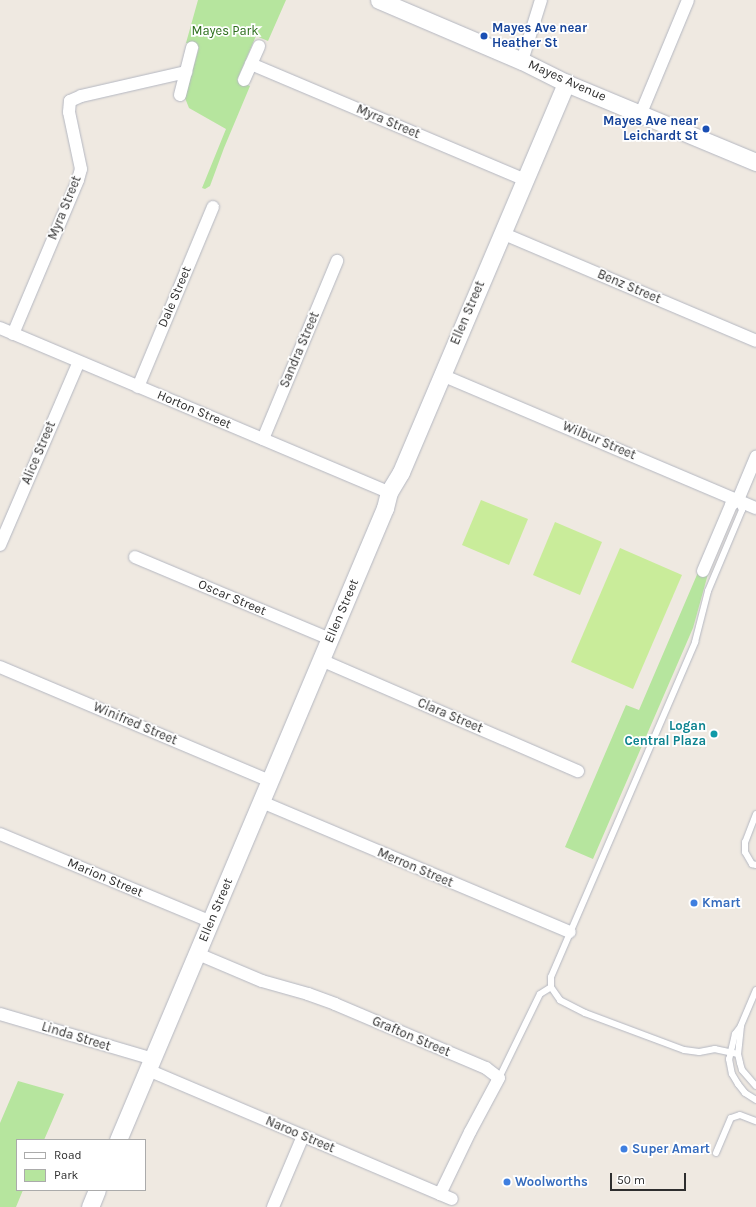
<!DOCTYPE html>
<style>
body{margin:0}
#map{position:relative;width:756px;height:1207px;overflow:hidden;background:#efe9e1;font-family:Karla,sans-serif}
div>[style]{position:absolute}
.green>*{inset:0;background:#b6e59e}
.pitch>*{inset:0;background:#c9ec9a}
.roads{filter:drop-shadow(0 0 1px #b4b7c1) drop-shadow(0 0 1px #b4b7c1)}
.lane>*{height:6px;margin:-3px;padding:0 3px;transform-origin:3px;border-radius:3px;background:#fff}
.street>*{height:12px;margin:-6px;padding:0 6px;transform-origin:6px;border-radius:6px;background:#fff}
.secondary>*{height:17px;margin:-8.5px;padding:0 8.5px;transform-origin:8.5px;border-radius:8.5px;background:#fff}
.dots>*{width:11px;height:11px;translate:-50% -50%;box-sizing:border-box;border:2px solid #fff;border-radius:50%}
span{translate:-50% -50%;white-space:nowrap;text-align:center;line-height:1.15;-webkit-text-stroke:3.5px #fff;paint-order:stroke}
.transit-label{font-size:13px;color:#164399;font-weight:700}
.left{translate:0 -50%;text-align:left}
.right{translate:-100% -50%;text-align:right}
.park-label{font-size:13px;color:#2c6e1b}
.street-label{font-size:13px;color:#2e2e2e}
.culture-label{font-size:13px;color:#0d838f;font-weight:700}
.shop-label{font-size:13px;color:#366cbe;font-weight:700}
.legend{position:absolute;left:16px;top:1139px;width:130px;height:52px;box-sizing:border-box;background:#fff;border:1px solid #ababab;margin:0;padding:5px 7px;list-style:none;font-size:12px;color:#2e2e2e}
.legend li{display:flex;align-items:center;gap:8px;height:20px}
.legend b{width:20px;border:1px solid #ababab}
.scale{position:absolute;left:610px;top:1173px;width:76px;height:18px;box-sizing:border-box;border:2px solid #2e2e2e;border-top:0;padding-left:5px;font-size:12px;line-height:14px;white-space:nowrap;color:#2e2e2e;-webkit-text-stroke:3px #fff;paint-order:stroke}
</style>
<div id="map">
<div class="green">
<i style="clip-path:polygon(198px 0,286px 0,268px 41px,256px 36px,237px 80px,250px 86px,224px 148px,210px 186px,205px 189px,202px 188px,226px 129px,189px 108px,185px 98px,199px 47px,186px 43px)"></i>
<i style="clip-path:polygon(699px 570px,708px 574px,693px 628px,593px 859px,565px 847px,626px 705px,639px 710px)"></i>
<i style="clip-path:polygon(18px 1081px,64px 1094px,44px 1140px,17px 1140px,17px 1190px,23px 1190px,16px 1207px,0 1207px,0 1123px)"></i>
</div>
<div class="pitch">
<i style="clip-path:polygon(481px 500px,528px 519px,509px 565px,462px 545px)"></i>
<i style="clip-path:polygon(555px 522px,602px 542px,580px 595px,533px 575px)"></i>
<i style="clip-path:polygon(620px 548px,682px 575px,633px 689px,571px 662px)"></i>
</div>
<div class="roads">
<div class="lane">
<i style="left:756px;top:814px;width:30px;rotate:111deg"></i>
<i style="left:745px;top:842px;width:10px;rotate:90deg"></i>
<i style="left:745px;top:852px;width:14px;rotate:60deg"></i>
<i style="left:752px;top:864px;width:4px;rotate:14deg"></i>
<i style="left:756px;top:990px;width:39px;rotate:113deg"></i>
<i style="left:741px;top:1026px;width:10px;rotate:127deg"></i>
<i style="left:735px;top:1034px;width:26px;rotate:103deg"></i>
<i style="left:729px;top:1059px;width:15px;rotate:79deg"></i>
<i style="left:732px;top:1074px;width:12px;rotate:59deg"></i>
<i style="left:738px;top:1084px;width:11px;rotate:52deg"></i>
<i style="left:745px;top:1093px;width:13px;rotate:32deg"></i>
<i style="left:741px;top:1026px;width:28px;rotate:96deg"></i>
<i style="left:738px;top:1054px;width:9px;rotate:77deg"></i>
<i style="left:740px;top:1063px;width:7px;rotate:74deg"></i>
<i style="left:742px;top:1070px;width:21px;rotate:49deg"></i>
<i style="left:738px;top:1054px;width:24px;rotate:-168deg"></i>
<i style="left:715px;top:1049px;width:16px;rotate:169deg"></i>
<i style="left:699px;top:1052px;width:15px;rotate:-172deg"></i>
<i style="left:684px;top:1050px;width:106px;rotate:-159.5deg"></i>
<i style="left:585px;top:1013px;width:28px;rotate:-153deg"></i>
<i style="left:560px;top:1000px;width:16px;rotate:-125deg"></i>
<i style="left:551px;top:987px;width:10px;rotate:-90deg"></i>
<i style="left:551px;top:977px;width:365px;rotate:-66.7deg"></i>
<i style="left:695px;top:642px;width:53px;rotate:-75.7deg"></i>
<i style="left:708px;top:591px;width:88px;rotate:-67.2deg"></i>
<i style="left:742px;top:510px;width:10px;rotate:-114deg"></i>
<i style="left:499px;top:1078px;width:93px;rotate:-64deg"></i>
<i style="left:540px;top:994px;width:13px;rotate:-32deg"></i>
<i style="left:716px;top:1153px;width:38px;rotate:-67deg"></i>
<i style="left:731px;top:1118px;width:9px;rotate:-18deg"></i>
<i style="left:740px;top:1115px;width:17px;rotate:21deg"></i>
</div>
<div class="street">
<i style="left:522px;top:61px;width:64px;rotate:-72.7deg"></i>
<i style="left:251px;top:64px;width:298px;rotate:22.9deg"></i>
<i style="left:244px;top:80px;width:37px;rotate:-66deg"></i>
<i style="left:180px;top:95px;width:49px;rotate:-75.7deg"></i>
<i style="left:641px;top:113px;width:122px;rotate:-67.4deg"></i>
<i style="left:502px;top:233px;width:276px;rotate:23deg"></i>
<i style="left:0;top:328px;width:422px;rotate:22.9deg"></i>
<i style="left:13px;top:334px;width:167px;rotate:-67.1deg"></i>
<i style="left:78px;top:180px;width:11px;rotate:-75deg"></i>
<i style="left:81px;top:169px;width:58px;rotate:-101.9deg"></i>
<i style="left:69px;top:112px;width:11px;rotate:-85deg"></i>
<i style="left:70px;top:101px;width:12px;rotate:-24deg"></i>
<i style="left:81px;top:96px;width:108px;rotate:-12.9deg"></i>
<i style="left:442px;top:375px;width:341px;rotate:23deg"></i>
<i style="left:138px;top:387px;width:195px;rotate:-67.4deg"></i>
<i style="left:263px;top:439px;width:193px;rotate:-67.4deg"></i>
<i style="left:0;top:545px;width:199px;rotate:-66.7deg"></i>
<i style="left:135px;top:557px;width:212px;rotate:22.8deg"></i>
<i style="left:703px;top:571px;width:72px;rotate:-67deg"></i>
<i style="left:731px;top:505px;width:9px;rotate:-36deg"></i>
<i style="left:738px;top:500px;width:47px;rotate:-67.3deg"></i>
<i style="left:321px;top:660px;width:280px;rotate:23.4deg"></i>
<i style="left:0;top:667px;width:293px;rotate:22.9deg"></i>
<i style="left:262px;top:802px;width:334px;rotate:22.9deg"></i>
<i style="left:0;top:834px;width:229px;rotate:22.6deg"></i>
<i style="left:198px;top:954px;width:69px;rotate:22.9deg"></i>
<i style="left:262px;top:981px;width:48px;rotate:15.8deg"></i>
<i style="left:308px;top:994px;width:29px;rotate:20deg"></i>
<i style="left:335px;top:1004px;width:164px;rotate:23deg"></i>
<i style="left:486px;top:1068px;width:16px;rotate:38deg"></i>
<i style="left:499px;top:1078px;width:61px;rotate:118.2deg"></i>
<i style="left:470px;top:1132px;width:69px;rotate:115.8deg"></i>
<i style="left:0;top:1014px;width:159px;rotate:16.4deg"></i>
<i style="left:148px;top:1070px;width:330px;rotate:23deg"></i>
<i style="left:273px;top:1207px;width:77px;rotate:-67.1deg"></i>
</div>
<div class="secondary">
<i style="left:379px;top:0;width:155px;rotate:23.1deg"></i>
<i style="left:522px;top:61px;width:49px;rotate:26.6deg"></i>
<i style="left:566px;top:83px;width:206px;rotate:22.6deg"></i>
<i style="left:118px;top:1140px;width:686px;rotate:-67.1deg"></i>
<i style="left:385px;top:508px;width:16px;rotate:-76deg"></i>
<i style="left:389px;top:492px;width:23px;rotate:-59deg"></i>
<i style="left:401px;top:472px;width:423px;rotate:-67deg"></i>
<i style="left:90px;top:1207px;width:18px;rotate:-68deg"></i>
</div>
</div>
<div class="dots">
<i style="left:484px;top:36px;background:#1a4fb4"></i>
<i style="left:706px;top:129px;background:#1a4fb4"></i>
<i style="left:714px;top:734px;background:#0f9aa8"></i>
<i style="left:694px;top:903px;background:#3f7fe0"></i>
<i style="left:624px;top:1149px;background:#3f7fe0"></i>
<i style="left:507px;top:1182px;background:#3f7fe0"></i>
</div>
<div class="transit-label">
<span class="left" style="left:492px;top:36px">Mayes Ave near<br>Heather St</span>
<span class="right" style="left:698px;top:129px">Mayes Ave near<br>Leichardt St</span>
</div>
<div class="park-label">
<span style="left:225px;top:31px">Mayes Park</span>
</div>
<div class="street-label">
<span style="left:567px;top:81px;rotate:24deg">Mayes Avenue</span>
<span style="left:388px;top:122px;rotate:23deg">Myra Street</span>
<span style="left:65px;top:208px;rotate:-68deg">Myra Street</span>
<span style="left:629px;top:287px;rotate:23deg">Benz Street</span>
<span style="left:175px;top:297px;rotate:-67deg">Dale Street</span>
<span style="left:468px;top:313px;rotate:-67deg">Ellen Street</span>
<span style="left:300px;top:350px;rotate:-67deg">Sandra Street</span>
<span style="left:194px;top:410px;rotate:23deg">Horton Street</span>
<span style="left:599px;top:441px;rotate:23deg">Wilbur Street</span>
<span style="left:39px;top:453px;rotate:-67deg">Alice Street</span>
<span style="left:232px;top:598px;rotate:23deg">Oscar Street</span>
<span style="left:342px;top:611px;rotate:-67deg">Ellen Street</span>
<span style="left:450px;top:716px;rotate:23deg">Clara Street</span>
<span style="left:135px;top:724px;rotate:23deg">Winifred Street</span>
<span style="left:415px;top:868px;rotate:23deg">Merron Street</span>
<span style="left:105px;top:878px;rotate:23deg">Marion Street</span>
<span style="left:216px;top:910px;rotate:-67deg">Ellen Street</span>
<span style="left:76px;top:1037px;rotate:17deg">Linda Street</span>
<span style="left:411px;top:1037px;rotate:23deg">Grafton Street</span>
<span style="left:300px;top:1135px;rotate:23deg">Naroo Street</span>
</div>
<div class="culture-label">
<span class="right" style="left:706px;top:734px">Logan<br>Central Plaza</span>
</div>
<div class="shop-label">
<span class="left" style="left:702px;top:903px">Kmart</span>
<span class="left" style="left:632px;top:1149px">Super Amart</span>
<span class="left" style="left:515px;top:1182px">Woolworths</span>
</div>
<ul class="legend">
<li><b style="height:5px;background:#fff"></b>Road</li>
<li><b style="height:11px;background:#b6e59e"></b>Park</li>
</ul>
<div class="scale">50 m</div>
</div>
